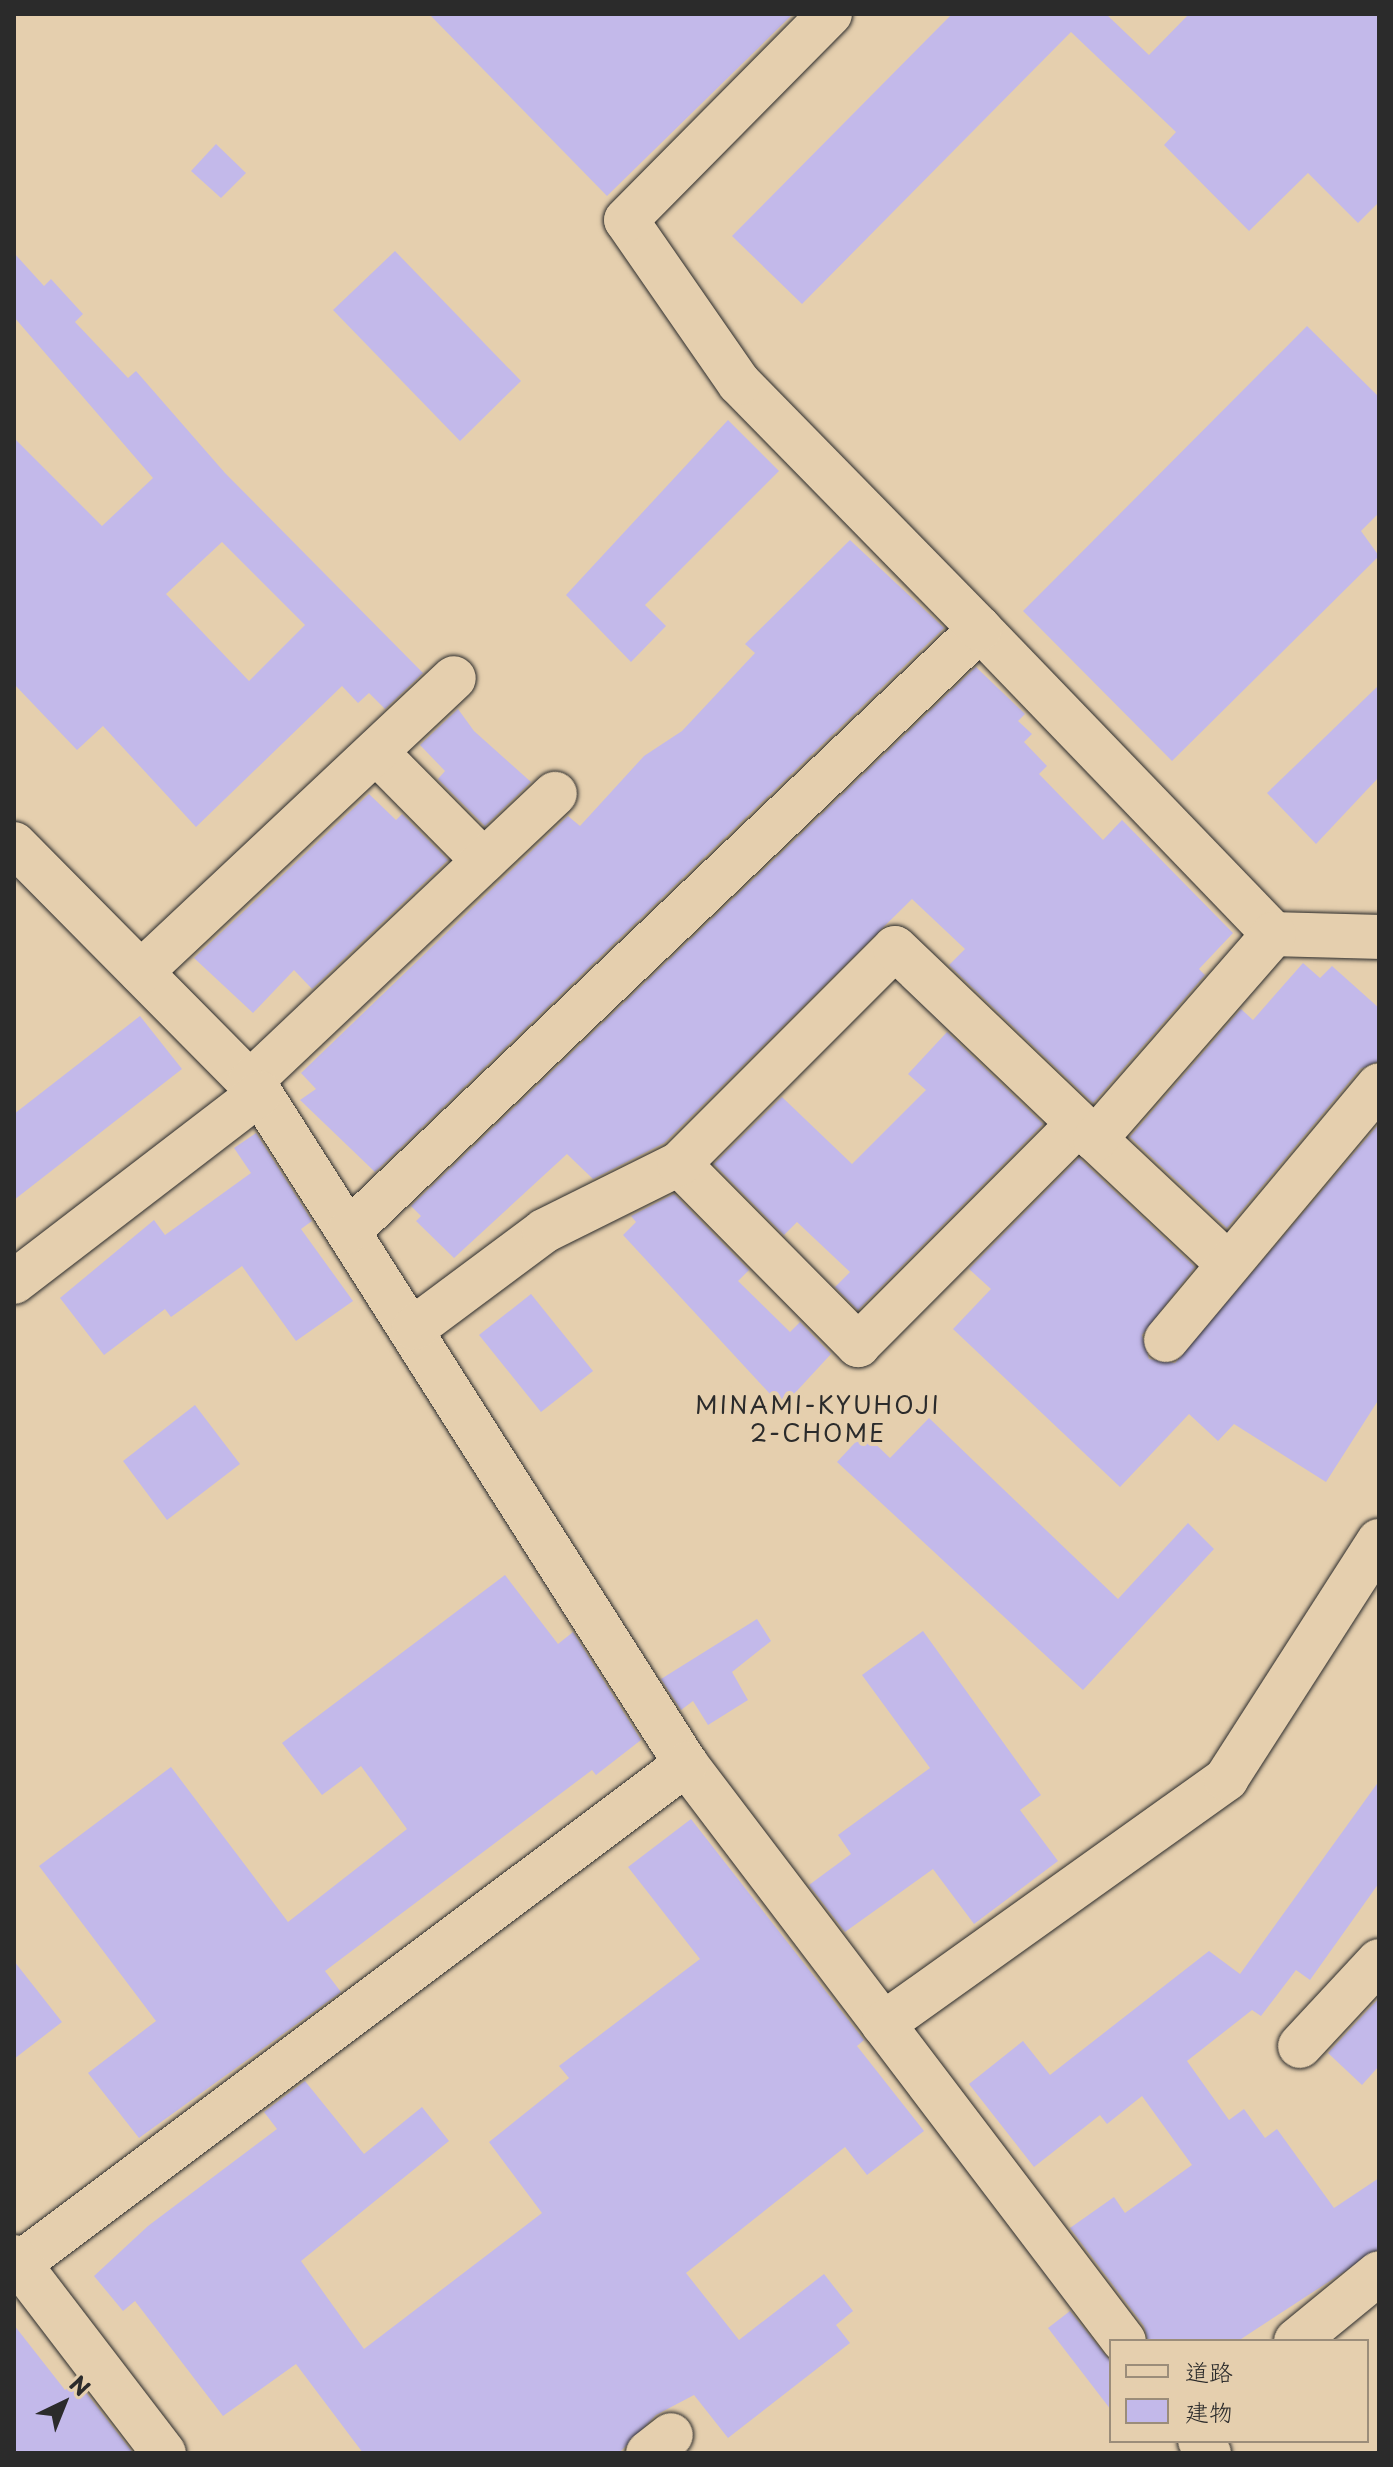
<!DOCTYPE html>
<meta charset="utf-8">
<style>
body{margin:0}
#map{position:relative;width:1393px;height:2467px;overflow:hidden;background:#e5cfae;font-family:"Playpen Sans","Klee One",sans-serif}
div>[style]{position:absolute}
.building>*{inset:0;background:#c3b9ea}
.roads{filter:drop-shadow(0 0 2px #2b2b2b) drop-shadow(0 0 2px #2b2b2b)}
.minor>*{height:44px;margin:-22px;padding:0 22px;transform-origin:22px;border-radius:22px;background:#e5cfae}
.tertiary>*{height:44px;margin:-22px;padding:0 22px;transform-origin:22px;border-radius:22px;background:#e5cfae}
span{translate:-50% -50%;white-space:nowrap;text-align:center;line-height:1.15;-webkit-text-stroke:8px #e5cfae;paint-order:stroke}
.neighbourhood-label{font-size:24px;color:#2b2b2b;letter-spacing:2px}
.frame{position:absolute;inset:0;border:16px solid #2b2b2b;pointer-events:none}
.legend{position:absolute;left:1109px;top:2339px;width:260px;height:104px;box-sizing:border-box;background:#e5cfae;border:2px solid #9b8d7a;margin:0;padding:10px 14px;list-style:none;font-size:24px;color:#2b2b2b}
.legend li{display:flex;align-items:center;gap:16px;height:40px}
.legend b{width:40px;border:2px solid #9b8d7a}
.north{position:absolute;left:24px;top:2363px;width:80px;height:80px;-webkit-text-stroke:6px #e5cfae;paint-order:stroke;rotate:43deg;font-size:22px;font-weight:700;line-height:32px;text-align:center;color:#2b2b2b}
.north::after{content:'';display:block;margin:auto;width:28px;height:36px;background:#2b2b2b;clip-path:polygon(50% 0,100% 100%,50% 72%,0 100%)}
</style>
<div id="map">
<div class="building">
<i style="clip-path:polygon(429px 14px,793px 14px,607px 196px)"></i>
<i style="clip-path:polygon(952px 14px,1106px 14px,1149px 55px,1189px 14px,1379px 14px,1379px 202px,1358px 223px,1308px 173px,1249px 231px,1164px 145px,1176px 132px,1071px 32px,802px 304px,732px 236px)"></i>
<i style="clip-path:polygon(216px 144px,246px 173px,221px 198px,191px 171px)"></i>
<i style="clip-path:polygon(395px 251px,521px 381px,460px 441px,333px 310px)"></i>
<i style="clip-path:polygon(evenodd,14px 253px,44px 286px,51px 279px,83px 314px,75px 322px,128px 378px,136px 371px,225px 473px,423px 673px,385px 709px,369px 693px,358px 703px,342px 686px,196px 827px,103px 726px,77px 750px,14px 684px,14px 438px,102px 526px,153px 478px,14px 317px,14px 253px,222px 542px,305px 625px,249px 681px,166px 594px,222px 542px)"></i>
<i style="clip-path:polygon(1307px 326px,1379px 397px,1379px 513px,1361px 531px,1379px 556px,1172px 761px,1023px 611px)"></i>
<i style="clip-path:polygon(728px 420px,779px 471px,645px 605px,666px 626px,631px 662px,566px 595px)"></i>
<i style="clip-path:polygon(850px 540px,944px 628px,375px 1172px,300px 1100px,316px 1089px,301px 1073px,568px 816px,580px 826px,644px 756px,682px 731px,755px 653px,745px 644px)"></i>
<i style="clip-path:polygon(976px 667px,1025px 714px,1018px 721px,1032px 734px,1024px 742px,1047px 766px,1039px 774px,1103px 840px,1122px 820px,1233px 933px,1199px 969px,1205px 975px,1093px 1103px,949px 965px,965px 949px,912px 899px,664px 1143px,593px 1179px,567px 1154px,454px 1258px,416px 1221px,421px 1216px,411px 1206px)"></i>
<i style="clip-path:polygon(1379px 685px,1379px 777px,1316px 844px,1267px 793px)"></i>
<i style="clip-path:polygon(458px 709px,474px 731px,531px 782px,485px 826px,438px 779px,445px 771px,420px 745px)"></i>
<i style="clip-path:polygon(369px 794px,396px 820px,402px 814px,448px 860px,312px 989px,294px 970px,253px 1013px,194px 958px)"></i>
<i style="clip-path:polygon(1303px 963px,1320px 978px,1332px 966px,1379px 1008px,1379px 1061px,1360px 1069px,1227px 1228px,1130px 1137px,1241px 1009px,1253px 1020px)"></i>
<i style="clip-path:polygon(140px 1016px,182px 1069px,14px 1200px,14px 1114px)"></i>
<i style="clip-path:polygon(947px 1032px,1043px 1124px,858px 1310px,835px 1287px,850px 1272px,797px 1222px,784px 1235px,714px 1164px,782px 1097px,852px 1164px,926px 1090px,908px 1074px)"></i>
<i style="clip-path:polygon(1379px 1124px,1379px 1399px,1326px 1482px,1234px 1424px,1218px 1441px,1189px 1414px,1120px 1487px,953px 1329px,991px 1289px,969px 1269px,1079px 1158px,1195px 1267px,1142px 1335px,1149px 1359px,1175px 1363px)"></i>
<i style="clip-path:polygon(256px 1133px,312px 1221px,301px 1229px,353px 1301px,296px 1341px,242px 1266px,171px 1317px,165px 1309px,104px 1355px,60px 1298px,154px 1220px,165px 1235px,251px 1173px,234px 1148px)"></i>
<i style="clip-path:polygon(674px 1194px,749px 1270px,738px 1281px,790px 1332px,800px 1322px,831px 1354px,782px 1407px,623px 1235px,636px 1222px,631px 1216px)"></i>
<i style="clip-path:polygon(531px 1294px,593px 1371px,541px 1412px,479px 1335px)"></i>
<i style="clip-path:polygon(195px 1405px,240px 1464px,167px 1520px,123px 1461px)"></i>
<i style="clip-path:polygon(929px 1418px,1118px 1599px,1188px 1523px,1214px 1549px,1083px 1690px,837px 1462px,864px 1433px,890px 1458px)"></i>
<i style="clip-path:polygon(505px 1575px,558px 1644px,573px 1632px,641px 1740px,596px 1775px,592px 1770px,325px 1971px,341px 1992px,139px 2138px,88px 2073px,156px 2021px,39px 1866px,171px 1767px,288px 1922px,407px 1829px,361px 1766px,322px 1795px,282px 1743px)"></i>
<i style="clip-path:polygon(757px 1619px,771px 1641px,732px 1672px,748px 1700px,708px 1725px,693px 1701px,681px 1710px,661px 1679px)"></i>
<i style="clip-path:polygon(923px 1631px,1041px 1795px,1020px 1810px,1058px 1861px,974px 1924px,933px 1869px,845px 1932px,809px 1885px,851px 1854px,838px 1835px,930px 1768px,862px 1675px)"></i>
<i style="clip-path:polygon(1379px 1781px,1379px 1883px,1310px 1980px,1296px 1970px,1261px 2016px,1252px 2010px,1187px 2061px,1229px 2120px,1244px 2109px,1265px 2138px,1277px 2129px,1334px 2208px,1379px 2178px,1379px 2249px,1238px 2341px,1148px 2341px,1144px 2326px,1070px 2228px,1114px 2197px,1125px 2213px,1192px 2165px,1142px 2096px,1107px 2124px,1100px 2115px,1034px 2167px,969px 2084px,1023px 2041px,1050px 2075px,1209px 1951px,1240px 1974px)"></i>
<i style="clip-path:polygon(691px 1819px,864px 2040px,857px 2046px,924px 2131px,867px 2175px,845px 2147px,686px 2273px,739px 2340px,824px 2274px,853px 2311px,836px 2325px,850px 2343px,728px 2438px,694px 2395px,656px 2415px,619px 2453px,363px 2453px,296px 2364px,223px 2416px,135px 2301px,123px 2311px,94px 2276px,148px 2226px,277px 2129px,264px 2112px,305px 2081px,364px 2154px,422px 2107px,449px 2141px,301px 2261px,364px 2349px,542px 2213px,489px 2142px,569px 2078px,559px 2066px,700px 1959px,628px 1867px)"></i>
<i style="clip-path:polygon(14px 1961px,62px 2022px,14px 2059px)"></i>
<i style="clip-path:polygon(1379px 1998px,1379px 2066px,1362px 2085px,1328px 2053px)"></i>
<i style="clip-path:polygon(1070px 2311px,1111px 2362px,1111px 2410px,1048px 2328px)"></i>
<i style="clip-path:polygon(14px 2325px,65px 2390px,77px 2381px,133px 2453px,14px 2453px)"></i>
</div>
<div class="roads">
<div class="minor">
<i style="left:980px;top:629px;width:424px;rotate:46.1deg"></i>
<i style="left:1274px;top:934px;width:105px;rotate:1.6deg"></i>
<i style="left:376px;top:752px;width:153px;rotate:45.3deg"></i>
<i style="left:14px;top:844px;width:350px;rotate:45.3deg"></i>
<i style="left:260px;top:1093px;width:795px;rotate:57.59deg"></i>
<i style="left:686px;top:1764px;width:724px;rotate:52.8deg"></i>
<i style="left:141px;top:972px;width:429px;rotate:-43.2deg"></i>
<i style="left:249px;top:1083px;width:421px;rotate:-43.4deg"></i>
<i style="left:1095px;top:1139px;width:183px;rotate:43.2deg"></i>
<i style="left:679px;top:1164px;width:255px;rotate:45.3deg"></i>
<i style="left:858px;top:1345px;width:310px;rotate:-45.1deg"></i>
<i style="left:349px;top:1231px;width:872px;rotate:-43.65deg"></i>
<i style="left:980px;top:629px;width:344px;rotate:-134.4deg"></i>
<i style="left:739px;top:383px;width:198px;rotate:-124.7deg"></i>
<i style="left:626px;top:220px;width:290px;rotate:-45.3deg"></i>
<i style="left:14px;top:1282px;width:310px;rotate:-37.5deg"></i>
<i style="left:414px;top:1328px;width:162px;rotate:-36.7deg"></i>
<i style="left:544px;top:1231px;width:151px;rotate:-26.4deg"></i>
<i style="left:679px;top:1164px;width:305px;rotate:-45deg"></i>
<i style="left:895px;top:948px;width:277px;rotate:43.7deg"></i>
<i style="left:1095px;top:1139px;width:272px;rotate:-48.9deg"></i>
<i style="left:1166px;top:1340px;width:332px;rotate:-50.1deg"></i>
<i style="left:883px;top:2024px;width:422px;rotate:-35.5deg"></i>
<i style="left:1226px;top:1779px;width:283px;rotate:-57.3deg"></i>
<i style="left:1300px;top:2046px;width:116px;rotate:-47.1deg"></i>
<i style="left:19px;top:2264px;width:834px;rotate:-36.86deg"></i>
<i style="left:1296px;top:2341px;width:107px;rotate:-39.3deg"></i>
<i style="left:1200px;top:2441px;width:15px;rotate:53deg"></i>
<i style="left:648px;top:2453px;width:29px;rotate:-38deg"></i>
</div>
<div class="tertiary">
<i style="left:14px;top:2257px;width:247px;rotate:52.6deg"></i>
</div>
</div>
<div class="neighbourhood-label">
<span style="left:818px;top:1419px">MINAMI-KYUHOJI<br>2-CHOME</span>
</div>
<div class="frame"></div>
<ul class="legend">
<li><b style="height:10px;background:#e5cfae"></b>道路</li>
<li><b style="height:22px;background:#c3b9ea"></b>建物</li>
</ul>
<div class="north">N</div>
</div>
